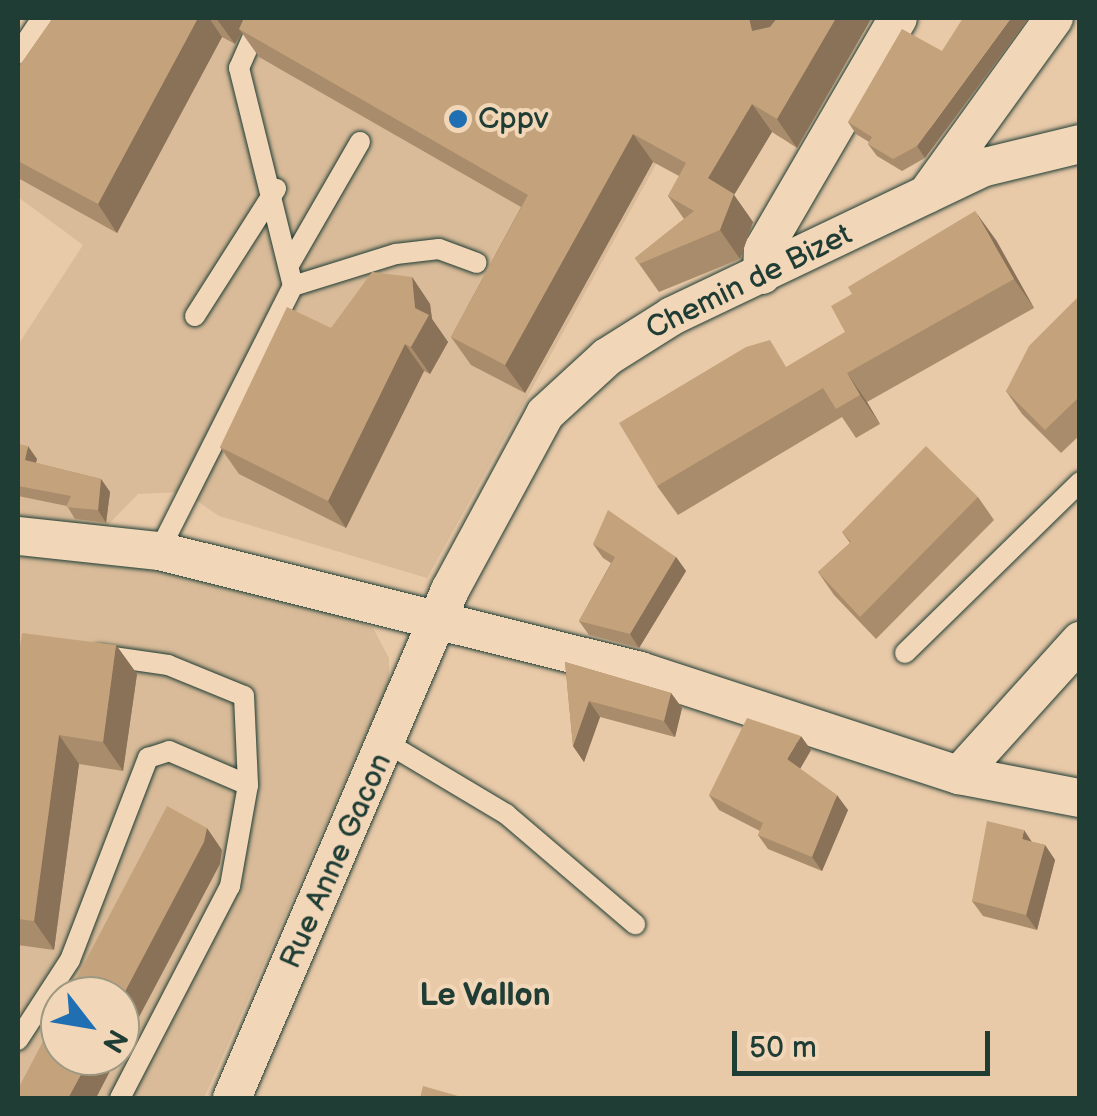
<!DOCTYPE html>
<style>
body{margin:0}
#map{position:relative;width:1097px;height:1116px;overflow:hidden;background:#e8c9a8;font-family:"Balsamiq Sans",sans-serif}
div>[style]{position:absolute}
.built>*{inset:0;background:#d9bb99}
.roads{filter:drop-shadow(0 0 2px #1f3d34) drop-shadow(0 0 2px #1f3d34)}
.lane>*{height:20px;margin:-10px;padding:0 10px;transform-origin:10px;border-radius:10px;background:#f2d6b8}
.street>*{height:38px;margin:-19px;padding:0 19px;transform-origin:19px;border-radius:19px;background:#f2d6b8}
.wall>*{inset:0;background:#a98c6b}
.shaded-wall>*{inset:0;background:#897257}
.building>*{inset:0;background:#c4a37c}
.dots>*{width:28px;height:28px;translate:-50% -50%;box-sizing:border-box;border:5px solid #f2d6b8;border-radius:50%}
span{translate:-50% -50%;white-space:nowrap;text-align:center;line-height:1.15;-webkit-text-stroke:8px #f2d6b8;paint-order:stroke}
.poi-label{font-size:30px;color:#1f3d34}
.left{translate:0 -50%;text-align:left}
.street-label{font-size:30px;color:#1f3d34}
.neighbourhood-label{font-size:32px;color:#1f3d34;font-weight:700}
.frame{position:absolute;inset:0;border:20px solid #1f3d34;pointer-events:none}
.north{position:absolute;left:40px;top:976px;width:100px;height:100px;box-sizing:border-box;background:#f2d6b8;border:2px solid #9e9983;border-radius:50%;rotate:121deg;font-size:28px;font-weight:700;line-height:40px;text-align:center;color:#1f3d34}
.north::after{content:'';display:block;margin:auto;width:35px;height:45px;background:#1f6fb2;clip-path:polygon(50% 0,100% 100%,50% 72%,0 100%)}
.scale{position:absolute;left:732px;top:1031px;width:258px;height:45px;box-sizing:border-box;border:5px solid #1f3d34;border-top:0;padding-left:12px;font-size:30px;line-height:35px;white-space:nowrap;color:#1f3d34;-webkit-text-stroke:8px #f2d6b8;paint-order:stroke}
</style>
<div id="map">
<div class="built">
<i style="clip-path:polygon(67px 18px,737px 18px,427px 578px,219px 516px,184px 492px,138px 494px,101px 532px,18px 523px,18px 345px,83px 245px,18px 197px,18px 91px)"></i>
<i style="clip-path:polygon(evenodd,18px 552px,148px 565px,299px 596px,373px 628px,389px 658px,389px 682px,204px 1098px,18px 1098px,18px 552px,60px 996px,120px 996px,120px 1056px,60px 1056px,60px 996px)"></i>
</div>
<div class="roads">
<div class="lane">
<i style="left:18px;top:54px;width:43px;rotate:-56.3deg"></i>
<i style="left:289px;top:265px;width:142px;rotate:-60deg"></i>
<i style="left:293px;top:286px;width:108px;rotate:-17.3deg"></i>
<i style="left:396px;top:254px;width:43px;rotate:-6.6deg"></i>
<i style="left:439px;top:249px;width:40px;rotate:20.2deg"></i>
<i style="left:195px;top:316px;width:151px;rotate:-57.5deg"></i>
<i style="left:159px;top:551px;width:297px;rotate:-63.2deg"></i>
<i style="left:293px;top:286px;width:225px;rotate:-103.9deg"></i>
<i style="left:239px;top:68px;width:55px;rotate:-66.3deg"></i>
<i style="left:905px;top:653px;width:245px;rotate:-44.3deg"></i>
<i style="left:99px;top:655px;width:70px;rotate:8.2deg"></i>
<i style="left:168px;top:665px;width:82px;rotate:22.2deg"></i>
<i style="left:244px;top:696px;width:89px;rotate:87.4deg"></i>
<i style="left:387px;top:743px;width:139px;rotate:30.8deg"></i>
<i style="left:506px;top:814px;width:170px;rotate:40.5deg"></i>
<i style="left:18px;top:1040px;width:95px;rotate:-57deg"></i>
<i style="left:70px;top:960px;width:217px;rotate:-68.9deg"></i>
<i style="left:148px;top:758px;width:22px;rotate:-18deg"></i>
<i style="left:169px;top:751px;width:86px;rotate:23.3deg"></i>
<i style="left:248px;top:785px;width:103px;rotate:100.1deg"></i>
<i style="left:230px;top:886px;width:239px;rotate:117.4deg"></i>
</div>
<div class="street">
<i style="left:927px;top:194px;width:217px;rotate:-54.2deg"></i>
<i style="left:762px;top:275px;width:25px;rotate:-88deg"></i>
<i style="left:763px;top:250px;width:268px;rotate:-59.8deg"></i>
<i style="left:18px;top:536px;width:142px;rotate:6.1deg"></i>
<i style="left:159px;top:551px;width:496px;rotate:14deg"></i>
<i style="left:640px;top:671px;width:336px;rotate:18.1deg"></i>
<i style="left:959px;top:775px;width:123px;rotate:10.8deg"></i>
<i style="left:959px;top:775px;width:181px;rotate:-47.9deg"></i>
<i style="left:232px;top:1098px;width:553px;rotate:-66.77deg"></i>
<i style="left:450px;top:590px;width:200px;rotate:-61.6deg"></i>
<i style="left:545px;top:414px;width:84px;rotate:-42.6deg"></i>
<i style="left:607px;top:357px;width:77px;rotate:-32.2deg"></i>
<i style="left:672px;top:316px;width:347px;rotate:-25.5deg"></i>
<i style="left:985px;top:167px;width:98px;rotate:-13.6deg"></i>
</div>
</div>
<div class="wall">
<i style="clip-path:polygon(53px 18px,870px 18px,871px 19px,797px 148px,772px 132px,734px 195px,753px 222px,740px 259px,659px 292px,635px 258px,684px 219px,668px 196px,679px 176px,653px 162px,525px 393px,471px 365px,451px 337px,521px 207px,259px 57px,242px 33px,235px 44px,222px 37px,117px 233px,18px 178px,18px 68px)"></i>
<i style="clip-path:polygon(942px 51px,925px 158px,902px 171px,877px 156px,868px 144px,869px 142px,856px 134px,848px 122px)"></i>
<i style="clip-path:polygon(996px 240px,1034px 308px,867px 402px,880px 424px,856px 438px,842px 417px,678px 515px,657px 486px)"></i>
<i style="clip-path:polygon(412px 277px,430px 304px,432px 319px,448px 342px,430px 374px,424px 371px,346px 528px,239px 474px,220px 447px,331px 328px)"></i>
<i style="clip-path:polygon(1080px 295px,1080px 435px,1061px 453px,1022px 414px,1006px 391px)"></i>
<i style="clip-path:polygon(18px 444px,37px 459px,36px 463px,101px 479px,110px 492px,106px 523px,75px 519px,67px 506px,18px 496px)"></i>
<i style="clip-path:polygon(978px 497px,994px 520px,876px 639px,834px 595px,818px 572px,850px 543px,842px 532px)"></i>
<i style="clip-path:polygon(593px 544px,676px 557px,686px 571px,639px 648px,589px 635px,579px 621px,611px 563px,603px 558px)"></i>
<i style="clip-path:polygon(116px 645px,137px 674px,123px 771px,79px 764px,54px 950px,18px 945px,18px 662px)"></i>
<i style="clip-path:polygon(565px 662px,671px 693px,682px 708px,675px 737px,600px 717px,584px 762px,573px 746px)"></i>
<i style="clip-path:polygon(811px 750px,800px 769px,848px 810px,822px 871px,768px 849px,758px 835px,760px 831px,719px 810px,709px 795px)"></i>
<i style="clip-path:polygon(1032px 842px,1045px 845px,1055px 860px,1037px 930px,983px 916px,972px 901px)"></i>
</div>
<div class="shaded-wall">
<i style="clip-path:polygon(198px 18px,209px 18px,222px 37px,117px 233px,98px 204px)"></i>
<i style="clip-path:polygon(216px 18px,252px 18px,239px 29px,242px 33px,235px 44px)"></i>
<i style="clip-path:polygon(749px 18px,785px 18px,767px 40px,752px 31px)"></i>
<i style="clip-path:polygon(836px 18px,870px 18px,871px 19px,797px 148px,777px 119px)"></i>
<i style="clip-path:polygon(1011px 18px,1029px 18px,925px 158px,917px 146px)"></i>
<i style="clip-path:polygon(752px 104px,772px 132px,734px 195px,753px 222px,740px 259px,720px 230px,708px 178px)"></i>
<i style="clip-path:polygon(633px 134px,653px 162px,525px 393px,505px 365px)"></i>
<i style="clip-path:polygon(975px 211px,996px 240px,1034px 308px,1014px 279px)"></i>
<i style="clip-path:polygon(412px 277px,430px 304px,432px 319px,448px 342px,430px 374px,411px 347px,415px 308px)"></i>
<i style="clip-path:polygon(405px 344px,424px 371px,346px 528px,328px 501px)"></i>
<i style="clip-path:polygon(847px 373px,867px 402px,880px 424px,860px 395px)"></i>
<i style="clip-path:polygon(28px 446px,37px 459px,33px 472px,25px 460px)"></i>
<i style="clip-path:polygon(101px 479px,110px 492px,106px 523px,98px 510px)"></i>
<i style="clip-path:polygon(676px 557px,686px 571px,639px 648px,630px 634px)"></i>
<i style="clip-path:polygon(116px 645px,137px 674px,123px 771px,103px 742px)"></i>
<i style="clip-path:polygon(671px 693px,682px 708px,675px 737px,664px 721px)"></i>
<i style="clip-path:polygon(589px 701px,600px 717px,584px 762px,573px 746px)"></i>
<i style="clip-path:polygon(59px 735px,79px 764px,54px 950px,34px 921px)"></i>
<i style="clip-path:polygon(801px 736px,811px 750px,797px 774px,787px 759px)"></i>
<i style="clip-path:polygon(837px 795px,848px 810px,822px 871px,812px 857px)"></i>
<i style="clip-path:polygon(207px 828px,222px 850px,220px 864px,120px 1053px,120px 1001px)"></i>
<i style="clip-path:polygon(1024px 830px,1034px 845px,1022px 839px)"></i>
<i style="clip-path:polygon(1045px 845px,1055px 860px,1037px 930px,1026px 915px)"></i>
<i style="clip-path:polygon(91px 1056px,118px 1056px,96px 1098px,68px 1098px)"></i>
</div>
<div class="building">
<i style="clip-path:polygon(53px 18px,198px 18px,98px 204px,18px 161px,18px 68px)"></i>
<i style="clip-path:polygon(244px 18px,749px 18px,752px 31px,770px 27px,777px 18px,836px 18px,777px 119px,752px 104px,708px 178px,734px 194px,720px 230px,639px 264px,635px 258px,694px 211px,668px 196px,686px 163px,633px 134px,505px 365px,451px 337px,528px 195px,239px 29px)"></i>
<i style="clip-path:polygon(963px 18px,1011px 18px,917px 146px,893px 159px,868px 144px,872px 137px,848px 122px,902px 29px,942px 51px)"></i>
<i style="clip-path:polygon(975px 211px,1014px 279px,847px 373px,860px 395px,836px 409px,823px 388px,657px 486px,619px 423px,746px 347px,770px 340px,786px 367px,845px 332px,831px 306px,852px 294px,848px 287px)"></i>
<i style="clip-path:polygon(372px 272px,412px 277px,415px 308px,429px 315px,411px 347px,405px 344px,328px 501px,220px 447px,287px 307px,331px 328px)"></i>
<i style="clip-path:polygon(1080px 295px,1080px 396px,1045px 430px,1006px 391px,1029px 346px)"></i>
<i style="clip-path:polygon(18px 444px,28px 446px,25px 460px,101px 479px,98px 510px,66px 507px,71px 496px,18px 486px)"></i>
<i style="clip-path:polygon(926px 446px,978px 497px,860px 617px,818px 572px,851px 542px,842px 532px)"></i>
<i style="clip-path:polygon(608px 510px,676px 557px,630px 634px,579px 621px,615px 557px,593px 544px)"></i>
<i style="clip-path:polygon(22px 633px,116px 645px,103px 742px,59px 735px,34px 921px,18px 919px,18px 662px)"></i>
<i style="clip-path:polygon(565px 662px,671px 693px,664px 721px,589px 701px,573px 746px)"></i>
<i style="clip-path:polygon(747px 718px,801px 736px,787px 759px,837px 795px,812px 857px,758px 835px,763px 823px,709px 795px)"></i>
<i style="clip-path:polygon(167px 806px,207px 828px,204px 842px,120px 1001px,120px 996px,67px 996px)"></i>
<i style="clip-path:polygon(987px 821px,1024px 830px,1022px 839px,1045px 845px,1026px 915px,972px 901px)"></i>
<i style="clip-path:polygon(60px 1009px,60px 1056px,91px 1056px,68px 1098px,18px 1098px,18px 1089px)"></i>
<i style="clip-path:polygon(423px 1086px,465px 1098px,420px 1098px)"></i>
</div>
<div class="dots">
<i style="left:458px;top:119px;background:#1f6fb2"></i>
</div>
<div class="poi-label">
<span class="left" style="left:478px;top:119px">Cppv</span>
</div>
<div class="street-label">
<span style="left:749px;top:282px;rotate:-26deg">Chemin de Bizet</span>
<span style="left:336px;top:861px;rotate:-66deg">Rue Anne Gacon</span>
</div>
<div class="neighbourhood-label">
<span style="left:485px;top:996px">Le Vallon</span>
</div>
<div class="frame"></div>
<div class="north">N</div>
<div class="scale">50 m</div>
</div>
